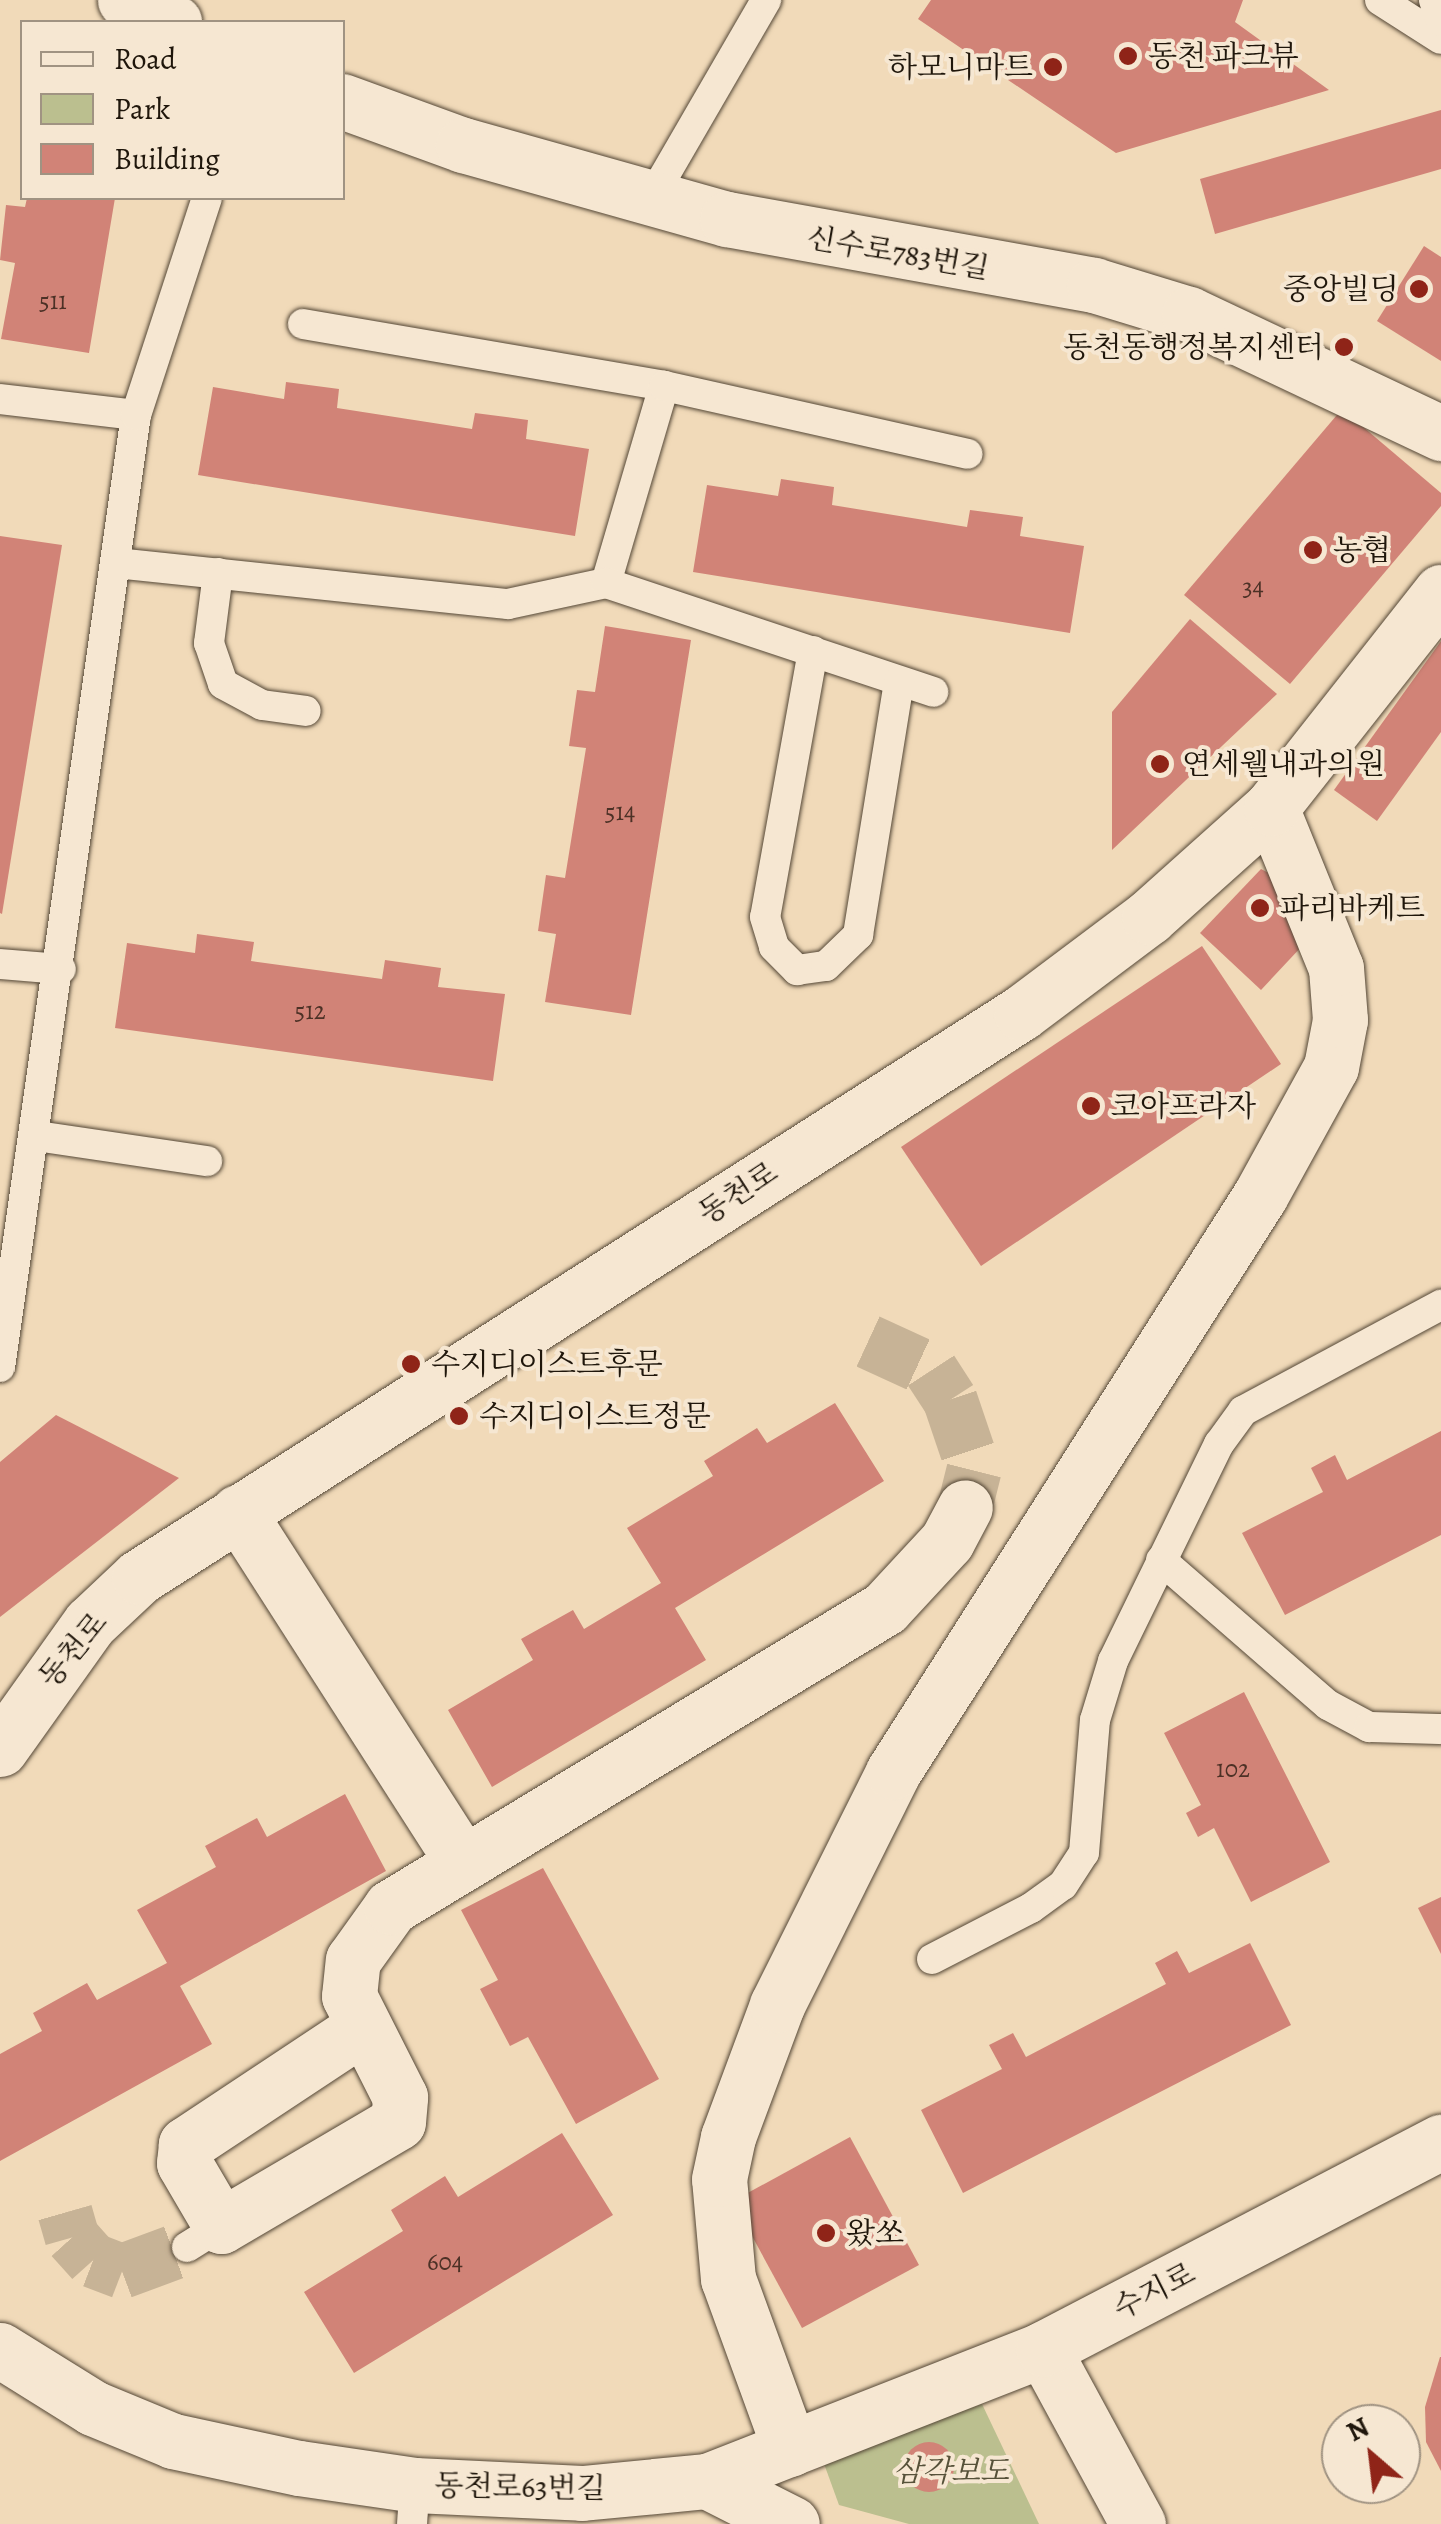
<!DOCTYPE html>
<meta charset="utf-8">
<style>
body{margin:0}
#map{position:relative;width:1441px;height:2524px;overflow:hidden;background:#f1dab9;font-family:Alegreya,"Noto Serif KR",serif}
div>[style]{position:absolute}
.green>*{inset:0;background:#bbbf8f}
.building>*{inset:0;background:#d18377}
.round{border-radius:50%}
.street-tunnel>*{height:55px;margin-top:-27.5px;transform-origin:0;background:repeating-linear-gradient(90deg,#c7b396 0 55px,transparent 0 83px)}
.roads{filter:drop-shadow(0 0 2px #544736) drop-shadow(0 0 2px #544736)}
.lane>*{height:30px;margin:-15px;padding:0 15px;transform-origin:15px;border-radius:15px;background:#f6e7d2}
.street>*{height:55px;margin:-27.5px;padding:0 27.5px;transform-origin:27.5px;border-radius:27.5px;background:#f6e7d2}
.secondary>*{height:55px;margin:-27.5px;padding:0 27.5px;transform-origin:27.5px;border-radius:27.5px;background:#f6e7d2}
.dots>*{width:28px;height:28px;translate:-50% -50%;box-sizing:border-box;border:5px solid #f6e7d2;border-radius:50%}
span{translate:-50% -50%;white-space:nowrap;text-align:center;line-height:1.15;-webkit-text-stroke:8px #f6e7d2;paint-order:stroke}
.number-label{font-size:25px;color:#4c3126}
.number-label span{-webkit-text-stroke-width:0}
.poi-label{font-size:30px;color:#1f160b}
.left{translate:0 -50%;text-align:left}
.right{translate:-100% -50%;text-align:right}
.street-label{font-size:30px;color:#1f160b}
.park-label{font-size:30px;color:#565139;font-style:italic}
.legend{position:absolute;left:20px;top:20px;width:325px;height:180px;box-sizing:border-box;background:#f6e7d2;border:2px solid #a09382;margin:0;padding:12px 18px;list-style:none;font-size:30px;color:#1f160b}
.legend li{display:flex;align-items:center;gap:20px;height:50px}
.legend b{width:50px;border:2px solid #a09382}
.north{position:absolute;left:1321px;top:2404px;width:100px;height:100px;box-sizing:border-box;background:#f6e7d2;border:2px solid #a09382;border-radius:50%;rotate:332deg;font-size:28px;font-weight:700;line-height:40px;text-align:center;color:#1f160b}
.north::after{content:'';display:block;margin:auto;width:35px;height:45px;background:#8f2418;clip-path:polygon(50% 0,100% 100%,50% 72%,0 100%)}
</style>
<div id="map">
<div class="green">
<i style="clip-path:polygon(982px 2404px,1039px 2524px,909px 2524px,839px 2505px,823px 2461px)"></i>
</div>
<div class="building">
<i style="clip-path:polygon(931px 0,1243px 0,1235px 22px,1329px 90px,1116px 153px,918px 19px)"></i>
<i style="clip-path:polygon(1441px 110px,1441px 169px,1215px 234px,1200px 179px)"></i>
<i style="clip-path:polygon(27px 198px,115px 198px,89px 353px,1px 339px,15px 263px,0 260px,6px 205px,25px 207px)"></i>
<i style="clip-path:polygon(1424px 246px,1441px 257px,1441px 361px,1377px 321px)"></i>
<i style="clip-path:polygon(286px 382px,339px 389px,337px 408px,472px 429px,475px 413px,528px 420px,526px 439px,589px 449px,575px 536px,198px 475px,213px 387px,284px 399px)"></i>
<i style="clip-path:polygon(1342px 409px,1441px 493px,1441px 506px,1290px 684px,1184px 595px)"></i>
<i style="clip-path:polygon(781px 479px,834px 487px,832px 505px,967px 527px,970px 510px,1023px 517px,1020px 536px,1084px 546px,1070px 633px,693px 572px,707px 485px,778px 496px)"></i>
<i style="clip-path:polygon(0 536px,62px 545px,2px 914px,0 913px)"></i>
<i style="clip-path:polygon(1190px 619px,1277px 694px,1112px 850px,1112px 712px)"></i>
<i style="clip-path:polygon(605px 626px,691px 640px,631px 1015px,545px 1002px,556px 934px,538px 931px,546px 875px,565px 878px,586px 748px,569px 746px,577px 690px,595px 692px)"></i>
<i style="clip-path:polygon(1441px 641px,1441px 732px,1377px 821px,1334px 790px)"></i>
<i style="clip-path:polygon(1261px 869px,1290px 884px,1304px 944px,1261px 990px,1200px 933px)"></i>
<i style="clip-path:polygon(197px 934px,254px 942px,251px 961px,382px 979px,385px 960px,441px 968px,438px 987px,505px 994px,493px 1081px,115px 1028px,127px 943px,195px 953px)"></i>
<i style="clip-path:polygon(1202px 946px,1281px 1064px,981px 1266px,901px 1147px)"></i>
<i style="clip-path:polygon(835px 1403px,884px 1481px,675px 1608px,706px 1660px,492px 1787px,448px 1710px,533px 1660px,521px 1639px,573px 1610px,584px 1629px,661px 1583px,627px 1528px,713px 1476px,704px 1461px,757px 1428px,767px 1443px)"></i>
<i style="clip-path:polygon(56px 1415px,179px 1478px,0 1617px,0 1462px)"></i>
<i style="clip-path:polygon(1441px 1431px,1441px 1535px,1285px 1615px,1242px 1533px,1323px 1492px,1311px 1468px,1335px 1455px,1347px 1480px)"></i>
<i style="clip-path:polygon(1244px 1692px,1330px 1862px,1251px 1902px,1214px 1828px,1198px 1837px,1186px 1813px,1201px 1805px,1164px 1733px)"></i>
<i style="clip-path:polygon(345px 1794px,386px 1871px,180px 1986px,212px 2044px,0 2161px,0 2054px,42px 2031px,33px 2013px,87px 1983px,97px 2000px,167px 1963px,137px 1910px,216px 1867px,205px 1846px,257px 1818px,267px 1837px)"></i>
<i style="clip-path:polygon(543px 1868px,659px 2079px,576px 2124px,528px 2037px,510px 2046px,480px 1989px,498px 1980px,461px 1910px)"></i>
<i style="clip-path:polygon(1441px 1897px,1441px 1954px,1418px 1908px)"></i>
<i style="clip-path:polygon(1250px 1943px,1291px 2025px,963px 2193px,921px 2110px,1002px 2069px,989px 2045px,1013px 2033px,1026px 2057px,1166px 1984px,1155px 1963px,1177px 1951px,1189px 1973px)"></i>
<i style="clip-path:polygon(562px 2133px,613px 2215px,354px 2373px,304px 2292px,403px 2231px,391px 2210px,445px 2176px,458px 2197px)"></i>
<i style="clip-path:polygon(850px 2137px,919px 2265px,802px 2328px,733px 2201px)"></i>
<i style="clip-path:polygon(1440px 2357px,1441px 2357px,1441px 2471px,1426px 2442px,1425px 2407px)"></i>
<i class="round" style="left:904px;top:2442px;width:50px;height:50px"></i>
</div>
<div class="street-tunnel">
<i style="left:868px;top:1341px;width:69px;rotate:24.7deg"></i>
<i style="left:931px;top:1370px;width:35px;rotate:57deg"></i>
<i style="left:950px;top:1399px;width:75px;rotate:71.3deg"></i>
<i style="left:974px;top:1470px;width:38px;rotate:104deg"></i>
<i style="left:65px;top:2212px;width:26px;rotate:74deg"></i>
<i style="left:72px;top:2237px;width:31px;rotate:48deg"></i>
<i style="left:93px;top:2260px;width:31px;rotate:21deg"></i>
<i style="left:122px;top:2271px;width:69px;rotate:-20.3deg"></i>
</div>
<div class="roads">
<div class="lane">
<i style="left:1380px;top:0;width:72px;rotate:32.6deg"></i>
<i style="left:1434px;top:0;width:22px;rotate:72deg"></i>
<i style="left:652px;top:197px;width:228px;rotate:-59.9deg"></i>
<i style="left:303px;top:324px;width:366px;rotate:9.7deg"></i>
<i style="left:664px;top:386px;width:205px;rotate:106.4deg"></i>
<i style="left:664px;top:386px;width:311px;rotate:12.6deg"></i>
<i style="left:0;top:399px;width:137px;rotate:6.7deg"></i>
<i style="left:116px;top:563px;width:394px;rotate:6deg"></i>
<i style="left:508px;top:604px;width:100px;rotate:-12.1deg"></i>
<i style="left:606px;top:583px;width:345px;rotate:18.4deg"></i>
<i style="left:218px;top:573px;width:71px;rotate:97.3deg"></i>
<i style="left:209px;top:643px;width:43px;rotate:71.1deg"></i>
<i style="left:223px;top:684px;width:44px;rotate:28.3deg"></i>
<i style="left:262px;top:705px;width:44px;rotate:7.8deg"></i>
<i style="left:813px;top:651px;width:270px;rotate:100.2deg"></i>
<i style="left:765px;top:917px;width:31px;rotate:73deg"></i>
<i style="left:774px;top:947px;width:33px;rotate:45deg"></i>
<i style="left:797px;top:970px;width:29px;rotate:-8deg"></i>
<i style="left:826px;top:966px;width:45px;rotate:-44.1deg"></i>
<i style="left:858px;top:935px;width:257px;rotate:-80.8deg"></i>
<i style="left:0;top:964px;width:61px;rotate:4.7deg"></i>
<i style="left:37px;top:1136px;width:172px;rotate:8.4deg"></i>
<i style="left:0;top:1367px;width:962px;rotate:-81.87deg"></i>
<i style="left:136px;top:415px;width:228px;rotate:-71.9deg"></i>
<i style="left:1161px;top:1560px;width:221px;rotate:41deg"></i>
<i style="left:1328px;top:1705px;width:47px;rotate:28.2deg"></i>
<i style="left:1369px;top:1727px;width:72px;rotate:1.6deg"></i>
<i style="left:932px;top:1959px;width:111px;rotate:-27.3deg"></i>
<i style="left:1031px;top:1908px;width:39px;rotate:-36deg"></i>
<i style="left:1063px;top:1885px;width:38px;rotate:-57deg"></i>
<i style="left:1084px;top:1853px;width:133px;rotate:-85.3deg"></i>
<i style="left:1095px;top:1720px;width:62px;rotate:-73deg"></i>
<i style="left:1113px;top:1661px;width:242px;rotate:-64deg"></i>
<i style="left:1219px;top:1444px;width:41px;rotate:-54deg"></i>
<i style="left:1243px;top:1411px;width:225px;rotate:-28.2deg"></i>
<i style="left:187px;top:2247px;width:40px;rotate:-32deg"></i>
<i style="left:412px;top:2524px;width:39px;rotate:-86deg"></i>
</div>
<div class="street">
<i style="left:238px;top:1512px;width:417px;rotate:57.3deg"></i>
<i style="left:360px;top:2029px;width:209px;rotate:146.5deg"></i>
<i style="left:186px;top:2144px;width:19px;rotate:96deg"></i>
<i style="left:184px;top:2163px;width:73px;rotate:59.6deg"></i>
<i style="left:221px;top:2226px;width:205px;rotate:-30.4deg"></i>
<i style="left:398px;top:2122px;width:25px;rotate:-85deg"></i>
<i style="left:400px;top:2097px;width:113px;rotate:-116.8deg"></i>
<i style="left:349px;top:1996px;width:36px;rotate:-84deg"></i>
<i style="left:353px;top:1960px;width:65px;rotate:-54.4deg"></i>
<i style="left:391px;top:1907px;width:577px;rotate:-31.18deg"></i>
<i style="left:885px;top:1608px;width:91px;rotate:-47.2deg"></i>
<i style="left:947px;top:1541px;width:38px;rotate:-62deg"></i>
<i style="left:790px;top:2449px;width:181px;rotate:-110deg"></i>
<i style="left:728px;top:2279px;width:100px;rotate:-95.1deg"></i>
<i style="left:719px;top:2179px;width:43px;rotate:-77.9deg"></i>
<i style="left:728px;top:2137px;width:141px;rotate:-69.6deg"></i>
<i style="left:777px;top:2005px;width:260px;rotate:-63.5deg"></i>
<i style="left:893px;top:1772px;width:683px;rotate:-57.5deg"></i>
<i style="left:1260px;top:1196px;width:147px;rotate:-61.2deg"></i>
<i style="left:1331px;top:1067px;width:48px;rotate:-79.2deg"></i>
<i style="left:1340px;top:1020px;width:52px;rotate:-94.4deg"></i>
<i style="left:1336px;top:968px;width:173px;rotate:-112.1deg"></i>
</div>
<div class="secondary">
<i style="left:125px;top:0;width:54px;rotate:24.2deg"></i>
<i style="left:342px;top:101px;width:129px;rotate:20deg"></i>
<i style="left:463px;top:145px;width:274px;rotate:15.7deg"></i>
<i style="left:727px;top:219px;width:373px;rotate:10.2deg"></i>
<i style="left:1094px;top:285px;width:99px;rotate:17deg"></i>
<i style="left:1189px;top:314px;width:279px;rotate:25.3deg"></i>
<i style="left:0;top:1749px;width:155px;rotate:-54.5deg"></i>
<i style="left:90px;top:1623px;width:67px;rotate:-43.2deg"></i>
<i style="left:139px;top:1577px;width:1047px;rotate:-32.6deg"></i>
<i style="left:1021px;top:1013px;width:160px;rotate:-36.9deg"></i>
<i style="left:1149px;top:917px;width:164px;rotate:-41.8deg"></i>
<i style="left:1271px;top:808px;width:275px;rotate:-51.8deg"></i>
<i style="left:1043px;top:2349px;width:199px;rotate:61.5deg"></i>
<i style="left:0;top:2350px;width:110px;rotate:31.9deg"></i>
<i style="left:93px;top:2408px;width:87px;rotate:22.4deg"></i>
<i style="left:173px;top:2441px;width:129px;rotate:12.1deg"></i>
<i style="left:299px;top:2468px;width:117px;rotate:8.3deg"></i>
<i style="left:415px;top:2485px;width:167px;rotate:2.7deg"></i>
<i style="left:582px;top:2493px;width:126px;rotate:-5.5deg"></i>
<i style="left:707px;top:2481px;width:361px;rotate:-21.4deg"></i>
<i style="left:1043px;top:2349px;width:449px;rotate:-27.5deg"></i>
<i style="left:707px;top:2481px;width:95px;rotate:26.8deg"></i>
</div>
</div>
<div class="dots">
<i style="left:1128px;top:56px;background:#8f2418"></i>
<i style="left:1053px;top:67px;background:#8f2418"></i>
<i style="left:1419px;top:289px;background:#8f2418"></i>
<i style="left:1344px;top:347px;background:#8f2418"></i>
<i style="left:1313px;top:550px;background:#8f2418"></i>
<i style="left:1160px;top:764px;background:#8f2418"></i>
<i style="left:1260px;top:908px;background:#8f2418"></i>
<i style="left:1091px;top:1106px;background:#8f2418"></i>
<i style="left:411px;top:1364px;background:#8f2418"></i>
<i style="left:459px;top:1416px;background:#8f2418"></i>
<i style="left:826px;top:2233px;background:#8f2418"></i>
</div>
<div class="number-label">
<span style="left:53px;top:301px">511</span>
<span style="left:1253px;top:587px">34</span>
<span style="left:620px;top:812px">514</span>
<span style="left:310px;top:1011px">512</span>
<span style="left:1233px;top:1769px">102</span>
<span style="left:445px;top:2262px">604</span>
</div>
<div class="poi-label">
<span class="left" style="left:1148px;top:56px">동천 파크뷰</span>
<span class="right" style="left:1033px;top:67px">하모니마트</span>
<span class="right" style="left:1399px;top:289px">중앙빌딩</span>
<span class="right" style="left:1324px;top:347px">동천동행정복지센터</span>
<span class="left" style="left:1333px;top:550px">농협</span>
<span class="left" style="left:1182px;top:764px">연세웰내과의원</span>
<span class="left" style="left:1280px;top:908px">파리바케트</span>
<span class="left" style="left:1111px;top:1106px">코아프라자</span>
<span class="left" style="left:431px;top:1364px">수지디이스트후문</span>
<span class="left" style="left:479px;top:1416px">수지디이스트정문</span>
<span class="left" style="left:846px;top:2233px">왔쏘</span>
</div>
<div class="street-label">
<span style="left:898px;top:253px;rotate:10deg">신수로783번길</span>
<span style="left:738px;top:1193px;rotate:-33deg">동천로</span>
<span style="left:73px;top:1650px;rotate:-50deg">동천로</span>
<span style="left:1154px;top:2291px;rotate:-27deg">수지로</span>
<span style="left:520px;top:2487px;rotate:1deg">동천로63번길</span>
</div>
<div class="park-label">
<span style="left:951px;top:2471px">삼각보도</span>
</div>
<ul class="legend">
<li><b style="height:12px;background:#f6e7d2"></b>Road</li>
<li><b style="height:28px;background:#bbbf8f"></b>Park</li>
<li><b style="height:28px;background:#d18377"></b>Building</li>
</ul>
<div class="north">N</div>
</div>
